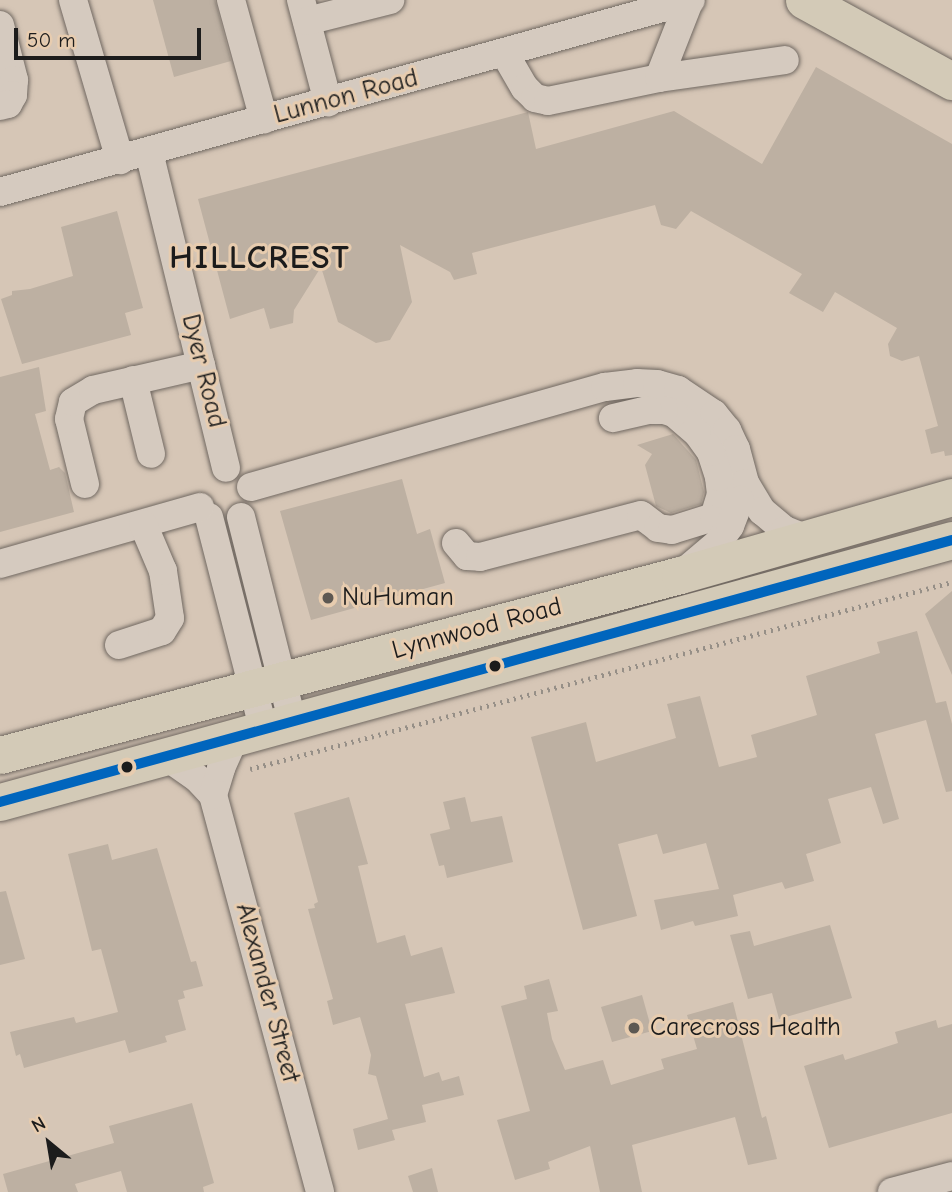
<!DOCTYPE html>
<style>
body{margin:0}
#map{position:relative;width:952px;height:1192px;overflow:hidden;background:#d6c6b6;font-family:"Comic Neue",sans-serif}
div>[style]{position:absolute}
.building>*{inset:0;background:#bdb0a2}
.path>*{height:4.5px;margin-top:-2.25px;transform-origin:0;background:repeating-linear-gradient(90deg,#968f87 0 2px,transparent 0 7px)}
.roads{filter:drop-shadow(0 0 2px #706861) drop-shadow(0 0 2px #706861)}
.minor>*{height:28px;margin:-14px;padding:0 14px;transform-origin:14px;border-radius:14px;background:#d5cabf}
.major>*{height:37px;margin:-18.5px;padding:0 18.5px;transform-origin:18.5px;border-radius:18.5px;background:#d3cab7}
.bus-1>*{height:10px;margin:-5px;padding:0 5px;transform-origin:5px;border-radius:5px;background:#0065bd}
.dots>*{width:19px;height:19px;translate:-50% -50%;box-sizing:border-box;border:4px solid #e7ccaf;border-radius:50%}
span{translate:-50% -50%;white-space:nowrap;text-align:center;line-height:1.15;-webkit-text-stroke:6px #e7ccaf;paint-order:stroke}
.street-label{font-size:26px;color:#1c1c1c}
.poi-label{font-size:26px;color:#1c1c1c}
.left{translate:0 -50%;text-align:left}
.district-label{font-size:33px;color:#1c1c1c;font-weight:700;letter-spacing:2px}
.north{position:absolute;left:14px;top:1108px;width:70px;height:70px;-webkit-text-stroke:5px #e7ccaf;paint-order:stroke;rotate:330deg;font-size:19px;font-weight:700;line-height:28px;text-align:center;color:#1c1c1c}
.north::after{content:'';display:block;margin:auto;width:24px;height:32px;background:#1c1c1c;clip-path:polygon(50% 0,100% 100%,50% 72%,0 100%)}
.scale{position:absolute;left:14px;top:28px;width:187px;height:32px;box-sizing:border-box;border:4px solid #1c1c1c;border-top:0;padding-left:9px;font-size:21px;line-height:24px;white-space:nowrap;color:#1c1c1c;-webkit-text-stroke:5px #e7ccaf;paint-order:stroke}
</style>
<div id="map">
<div class="building">
<i style="clip-path:polygon(153px 0,215px 0,231px 61px,174px 77px)"></i>
<i style="clip-path:polygon(816px 67px,952px 144px,952px 455px,945px 456px,944px 451px,931px 454px,925px 430px,938px 426px,919px 356px,902px 361px,890px 356px,888px 344px,897px 328px,835px 292px,823px 312px,789px 293px,802px 274px,691px 211px,676px 229px,661px 225px,655px 205px,472px 253px,477px 274px,454px 280px,450px 272px,400px 245px,412px 302px,390px 340px,376px 343px,338px 322px,321px 267px,294px 310px,293px 323px,270px 329px,264px 308px,230px 319px,198px 199px,528px 112px,536px 149px,674px 111px,762px 164px)"></i>
<i style="clip-path:polygon(117px 211px,143px 308px,125px 313px,131px 335px,22px 364px,1px 299px,12px 295px,12px 291px,30px 289px,73px 276px,61px 227px)"></i>
<i style="clip-path:polygon(39px 367px,46px 411px,35px 414px,50px 470px,59px 467px,65px 473px,74px 512px,0 532px,0 377px)"></i>
<i style="clip-path:polygon(673px 434px,696px 460px,704px 492px,701px 504px,671px 513px,656px 506px,645px 465px,652px 454px,637px 445px)"></i>
<i style="clip-path:polygon(402px 479px,417px 534px,430px 529px,445px 583px,311px 620px,280px 511px)"></i>
<i style="clip-path:polygon(952px 591px,952px 675px,925px 614px)"></i>
<i style="clip-path:polygon(917px 631px,936px 703px,946px 701px,952px 724px,952px 791px,946px 792px,926px 720px,875px 734px,899px 819px,883px 824px,871px 787px,828px 799px,841px 843px,806px 854px,814px 881px,785px 889px,782px 882px,733px 895px,738px 916px,695px 926px,693px 921px,661px 930px,654px 900px,719px 889px,706px 843px,663px 854px,657px 834px,618px 844px,637px 916px,583px 930px,531px 737px,586px 722px,596px 762px,676px 738px,667px 704px,700px 696px,719px 767px,757px 757px,751px 735px,817px 715px,806px 676px,880px 653px,877px 642px)"></i>
<i style="clip-path:polygon(349px 797px,368px 864px,358px 866px,377px 943px,405px 935px,411px 956px,442px 947px,455px 993px,405px 1004px,424px 1077px,439px 1072px,442px 1081px,459px 1076px,464px 1095px,422px 1105px,426px 1122px,392px 1130px,395px 1140px,358px 1150px,353px 1129px,388px 1119px,376px 1076px,368px 1074px,371px 1055px,360px 1017px,333px 1025px,327px 1001px,333px 999px,308px 909px,315px 908px,314px 904px,318px 902px,294px 813px)"></i>
<i style="clip-path:polygon(465px 797px,471px 822px,502px 816px,513px 862px,447px 878px,444px 865px,439px 866px,430px 834px,450px 829px,443px 802px)"></i>
<i style="clip-path:polygon(108px 844px,112px 860px,157px 848px,191px 962px,196px 961px,203px 986px,183px 991px,185px 998px,178px 1000px,186px 1030px,165px 1036px,167px 1042px,129px 1053px,125px 1040px,24px 1068px,20px 1054px,16px 1056px,10px 1032px,74px 1017px,76px 1023px,118px 1012px,101px 949px,92px 951px,68px 854px)"></i>
<i style="clip-path:polygon(6px 891px,25px 959px,0 965px,0 892px)"></i>
<i style="clip-path:polygon(830px 925px,852px 998px,779px 1019px,772px 993px,748px 999px,730px 935px,750px 931px,754px 946px)"></i>
<i style="clip-path:polygon(549px 979px,558px 1011px,547px 1013px,552px 1039px,565px 1070px,603px 1060px,611px 1085px,664px 1069px,661px 1059px,697px 1049px,687px 1015px,733px 1002px,762px 1118px,766px 1116px,777px 1159px,748px 1165px,735px 1117px,632px 1145px,642px 1192px,600px 1192px,590px 1146px,548px 1162px,550px 1169px,515px 1180px,497px 1120px,530px 1111px,501px 1006px,527px 999px,524px 986px)"></i>
<i style="clip-path:polygon(642px 995px,652px 1031px,612px 1042px,601px 1007px)"></i>
<i style="clip-path:polygon(936px 1020px,938px 1028px,952px 1024px,952px 1113px,829px 1148px,804px 1066px,843px 1054px,845px 1060px,898px 1043px,895px 1032px)"></i>
<i style="clip-path:polygon(192px 1103px,214px 1183px,203px 1187px,204px 1192px,127px 1192px,121px 1171px,75px 1184px,78px 1192px,8px 1192px,3px 1174px,114px 1143px,109px 1126px)"></i>
<i style="clip-path:polygon(432px 1168px,438px 1192px,413px 1192px,408px 1176px)"></i>
</div>
<div class="path">
<i style="left:250px;top:769px;width:726px;rotate:-14.92deg"></i>
</div>
<div class="roads">
<div class="minor">
<i style="left:73px;top:0;width:167px;rotate:73.6deg"></i>
<i style="left:231px;top:0;width:124px;rotate:74.6deg"></i>
<i style="left:301px;top:0;width:106px;rotate:75.2deg"></i>
<i style="left:307px;top:21px;width:86px;rotate:-14.2deg"></i>
<i style="left:0;top:25px;width:57px;rotate:75.7deg"></i>
<i style="left:14px;top:80px;width:15px;rotate:94deg"></i>
<i style="left:13px;top:95px;width:10px;rotate:119deg"></i>
<i style="left:8px;top:104px;width:8px;rotate:166deg"></i>
<i style="left:505px;top:54px;width:39px;rotate:60deg"></i>
<i style="left:525px;top:88px;width:14px;rotate:45deg"></i>
<i style="left:535px;top:98px;width:13px;rotate:13deg"></i>
<i style="left:548px;top:101px;width:113px;rotate:-11.7deg"></i>
<i style="left:659px;top:78px;width:127px;rotate:-8.1deg"></i>
<i style="left:659px;top:78px;width:82px;rotate:-68.5deg"></i>
<i style="left:149px;top:152px;width:325px;rotate:76.3deg"></i>
<i style="left:0;top:192px;width:717px;rotate:-15.53deg"></i>
<i style="left:133px;top:380px;width:76px;rotate:76.3deg"></i>
<i style="left:85px;top:484px;width:67px;rotate:-103.8deg"></i>
<i style="left:69px;top:419px;width:17px;rotate:-77deg"></i>
<i style="left:73px;top:402px;width:23px;rotate:-31deg"></i>
<i style="left:93px;top:390px;width:111px;rotate:-13deg"></i>
<i style="left:251px;top:487px;width:368px;rotate:-15.8deg"></i>
<i style="left:605px;top:387px;width:32px;rotate:-7deg"></i>
<i style="left:637px;top:383px;width:20px;rotate:3deg"></i>
<i style="left:657px;top:384px;width:22px;rotate:16deg"></i>
<i style="left:678px;top:390px;width:43px;rotate:33.7deg"></i>
<i style="left:714px;top:414px;width:21px;rotate:51deg"></i>
<i style="left:727px;top:430px;width:21px;rotate:65deg"></i>
<i style="left:736px;top:449px;width:35px;rotate:75deg"></i>
<i style="left:745px;top:483px;width:33px;rotate:59deg"></i>
<i style="left:762px;top:511px;width:30px;rotate:40deg"></i>
<i style="left:785px;top:530px;width:22px;rotate:22deg"></i>
<i style="left:209px;top:517px;width:218px;rotate:75.6deg"></i>
<i style="left:241px;top:517px;width:209px;rotate:75.9deg"></i>
<i style="left:456px;top:543px;width:17px;rotate:50deg"></i>
<i style="left:467px;top:556px;width:13px;rotate:4deg"></i>
<i style="left:480px;top:557px;width:166px;rotate:-14.6deg"></i>
<i style="left:641px;top:515px;width:21px;rotate:37deg"></i>
<i style="left:658px;top:528px;width:14px;rotate:8deg"></i>
<i style="left:672px;top:530px;width:44px;rotate:-17.2deg"></i>
<i style="left:714px;top:517px;width:24px;rotate:-73deg"></i>
<i style="left:721px;top:494px;width:17px;rotate:-97deg"></i>
<i style="left:719px;top:477px;width:26px;rotate:-108deg"></i>
<i style="left:711px;top:452px;width:24px;rotate:-126deg"></i>
<i style="left:697px;top:433px;width:30px;rotate:-139deg"></i>
<i style="left:674px;top:413px;width:10px;rotate:-163deg"></i>
<i style="left:664px;top:410px;width:16px;rotate:180deg"></i>
<i style="left:648px;top:410px;width:36px;rotate:167deg"></i>
<i style="left:0;top:564px;width:208px;rotate:-15.9deg"></i>
<i style="left:685px;top:571px;width:43px;rotate:-40.3deg"></i>
<i style="left:718px;top:543px;width:21px;rotate:-55deg"></i>
<i style="left:730px;top:526px;width:28px;rotate:-69deg"></i>
<i style="left:119px;top:645px;width:45px;rotate:-18deg"></i>
<i style="left:162px;top:631px;width:15px;rotate:-58deg"></i>
<i style="left:170px;top:618px;width:48px;rotate:-98.5deg"></i>
<i style="left:163px;top:571px;width:51px;rotate:-113.1deg"></i>
<i style="left:167px;top:757px;width:37px;rotate:35deg"></i>
<i style="left:197px;top:778px;width:23px;rotate:47deg"></i>
<i style="left:213px;top:795px;width:411px;rotate:74.9deg"></i>
<i style="left:213px;top:795px;width:28px;rotate:-73deg"></i>
<i style="left:221px;top:768px;width:34px;rotate:-66deg"></i>
<i style="left:892px;top:1192px;width:62px;rotate:-14.9deg"></i>
</div>
<div class="major">
<i style="left:804px;top:0;width:169px;rotate:28.7deg"></i>
<i style="left:0;top:755px;width:703px;rotate:-14.83deg"></i>
<i style="left:680px;top:575px;width:283px;rotate:-16deg"></i>
<i style="left:0;top:802px;width:987px;rotate:-15.39deg"></i>
</div>
</div>
<div class="bus-1">
<i style="left:0;top:802px;width:987px;rotate:-15.39deg"></i>
</div>
<div class="dots">
<i style="left:328px;top:598px;background:#5d5852"></i>
<i style="left:495px;top:666px;background:#1c1c1c"></i>
<i style="left:127px;top:767px;background:#1c1c1c"></i>
<i style="left:634px;top:1028px;background:#5d5852"></i>
</div>
<div class="street-label">
<span style="left:346px;top:97px;rotate:-15deg">Lunnon Road</span>
<span style="left:203px;top:371px;rotate:76deg">Dyer Road</span>
<span style="left:477px;top:629px;rotate:-15deg">Lynnwood Road</span>
<span style="left:267px;top:993px;rotate:75deg">Alexander Street</span>
</div>
<div class="poi-label">
<span class="left" style="left:342px;top:598px">NuHuman</span>
<span class="left" style="left:650px;top:1028px">Carecross Health</span>
</div>
<div class="district-label">
<span style="left:260px;top:258px">HILLCREST</span>
</div>
<div class="north">N</div>
<div class="scale">50 m</div>
</div>
